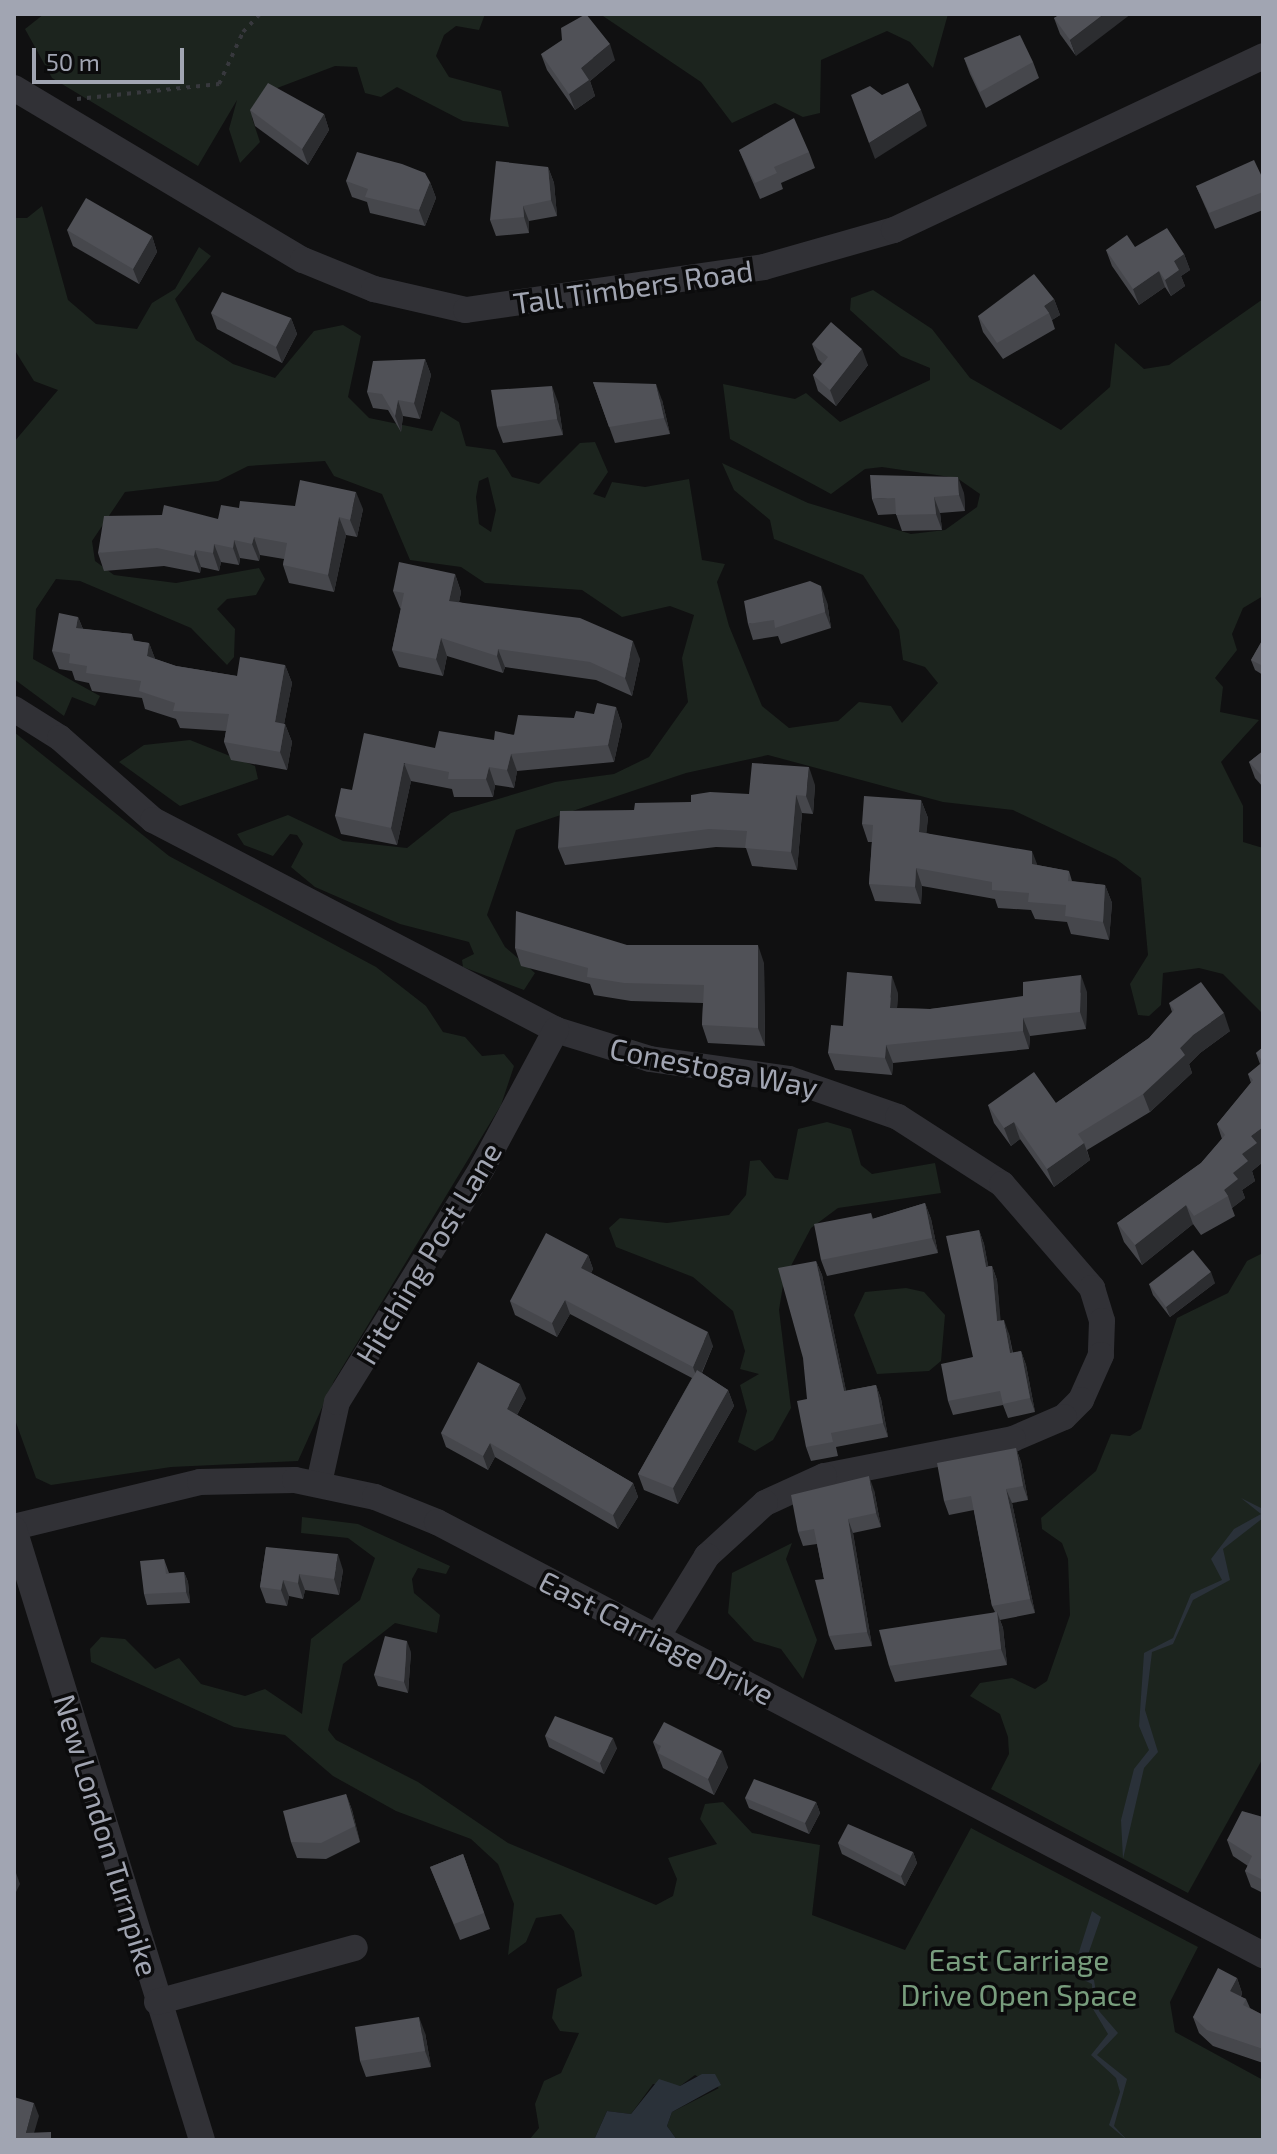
<!DOCTYPE html>
<style>
body{margin:0}
#map{position:relative;width:1277px;height:2154px;overflow:hidden;background:#101011;font-family:"Exo 2",sans-serif}
div>[style]{position:absolute}
.green>*{inset:0;background:#1c241e}
.water>*{inset:0;background:#2a3139}
.path>*{height:4px;margin-top:-2px;transform-origin:0;background:repeating-linear-gradient(90deg,#37383d 0 4px,transparent 0 10px)}
.minor>*{height:26px;margin:-13px;padding:0 13px;transform-origin:13px;border-radius:13px;background:#313136}
.wall>*{inset:0;background:#46474c}
.shaded-wall>*{inset:0;background:#2c2d30}
.building>*{inset:0;background:#505157}
span{translate:-50% -50%;white-space:nowrap;text-align:center;line-height:1.15;-webkit-text-stroke:7px #0b0b0c;paint-order:stroke}
.street-label{font-size:30px;color:#a1a5b2}
.park-label{font-size:30px;color:#789d7d}
.frame{position:absolute;inset:0;border:16px solid #a1a5b2;pointer-events:none}
.scale{position:absolute;left:32px;top:48px;width:152px;height:36px;box-sizing:border-box;border:4px solid #a1a5b2;border-top:0;padding-left:10px;font-size:24px;line-height:28px;white-space:nowrap;color:#a1a5b2;-webkit-text-stroke:6px #0b0b0c;paint-order:stroke}
</style>
<div id="map">
<div class="green">
<i style="clip-path:polygon(44px 14px,485px 14px,479px 30px,456px 26px,444px 35px,436px 56px,449px 77px,501px 91px,509px 127px,463px 121px,397px 87px,381px 97px,365px 93px,357px 67px,335px 66px,272px 90px,252px 118px,260px 142px,240px 163px,229px 129px,237px 100px,198px 166px,52px 78px,25px 29px)"></i>
<i style="clip-path:polygon(600px 14px,948px 14px,933px 68px,910px 42px,887px 31px,821px 60px,820px 113px,803px 117px,775px 103px,732px 123px,701px 82px)"></i>
<i style="clip-path:polygon(evenodd,42px 206px,68px 300px,96px 324px,137px 329px,152px 303px,175px 289px,199px 247px,211px 256px,175px 299px,196px 340px,233px 364px,275px 378px,314px 331px,343px 325px,361px 336px,348px 397px,369px 418px,432px 431px,441px 411px,459px 422px,466px 446px,495px 450px,512px 477px,539px 484px,580px 443px,595px 442px,608px 472px,593px 494px,605px 498px,612px 482px,645px 487px,689px 479px,702px 560px,725px 564px,717px 582px,729px 626px,762px 706px,789px 728px,838px 721px,859px 702px,891px 706px,902px 723px,938px 683px,925px 667px,903px 660px,899px 630px,863px 575px,774px 539px,770px 520px,734px 490px,722px 463px,808px 503px,911px 534px,945px 530px,977px 507px,980px 494px,957px 478px,882px 467px,865px 469px,831px 494px,730px 439px,723px 384px,795px 399px,806px 393px,840px 422px,930px 380px,930px 368px,901px 356px,850px 310px,851px 298px,873px 290px,932px 329px,970px 378px,1061px 430px,1110px 387px,1115px 343px,1144px 369px,1169px 365px,1263px 299px,1263px 596px,1243px 608px,1232px 634px,1237px 650px,1215px 678px,1223px 687px,1220px 712px,1259px 720px,1221px 762px,1243px 806px,1243px 842px,1263px 848px,1263px 1014px,1223px 974px,1199px 968px,1163px 973px,1161px 1005px,1149px 1016px,1138px 1015px,1130px 984px,1148px 955px,1141px 878px,1116px 859px,1013px 810px,943px 802px,768px 755px,686px 773px,516px 830px,487px 915px,505px 947px,535px 973px,524px 990px,463px 967px,462px 960px,474px 954px,469px 942px,400px 924px,315px 887px,291px 867px,303px 844px,297px 835px,290px 834px,273px 856px,244px 845px,237px 834px,288px 815px,343px 841px,407px 848px,451px 813px,555px 782px,614px 774px,649px 757px,688px 702px,682px 658px,694px 615px,670px 606px,622px 617px,582px 590px,485px 583px,461px 567px,410px 560px,382px 494px,334px 476px,325px 461px,248px 466px,218px 481px,125px 492px,92px 541px,95px 561px,114px 575px,176px 583px,259px 568px,265px 579px,256px 595px,227px 599px,217px 609px,235px 629px,234px 657px,227px 665px,191px 628px,80px 581px,56px 579px,36px 609px,33px 659px,100px 696px,95px 706px,72px 697px,64px 716px,14px 679px,14px 442px,58px 390px,34px 381px,14px 349px,14px 218px,27px 218px,42px 206px,488px 477px,496px 510px,491px 532px,479px 524px,476px 497px,479px 481px,488px 477px)"></i>
<i style="clip-path:polygon(14px 732px,169px 856px,376px 967px,426px 1006px,443px 1032px,465px 1037px,482px 1056px,504px 1054px,514px 1066px,501px 1105px,334px 1381px,298px 1461px,171px 1467px,51px 1485px,36px 1478px,14px 1417px)"></i>
<i style="clip-path:polygon(190px 740px,255px 766px,258px 779px,180px 806px,119px 762px,144px 745px)"></i>
<i style="clip-path:polygon(827px 1122px,851px 1129px,861px 1165px,872px 1174px,935px 1163px,941px 1193px,838px 1208px,811px 1228px,784px 1279px,779px 1310px,791px 1408px,773px 1440px,755px 1451px,738px 1442px,747px 1411px,740px 1385px,759px 1374px,740px 1369px,745px 1351px,733px 1311px,693px 1277px,616px 1247px,609px 1228px,620px 1218px,667px 1223px,729px 1215px,746px 1195px,750px 1161px,760px 1160px,775px 1178px,788px 1180px,798px 1129px)"></i>
<i style="clip-path:polygon(1263px 1253px,1263px 1758px,1188px 1893px,991px 1789px,1009px 1754px,1008px 1737px,1000px 1714px,970px 1696px,980px 1683px,1012px 1678px,1035px 1689px,1047px 1681px,1070px 1615px,1068px 1559px,1062px 1543px,1042px 1529px,1041px 1518px,1096px 1471px,1111px 1434px,1130px 1436px,1141px 1429px,1177px 1318px,1228px 1293px,1247px 1261px)"></i>
<i style="clip-path:polygon(906px 1288px,924px 1292px,945px 1315px,941px 1361px,929px 1371px,877px 1374px,854px 1315px,865px 1292px)"></i>
<i style="clip-path:polygon(302px 1517px,358px 1524px,450px 1566px,446px 1574px,418px 1568px,412px 1579px,414px 1593px,440px 1615px,437px 1633px,395px 1623px,343px 1664px,328px 1730px,336px 1740px,418px 1782px,508px 1843px,656px 1905px,673px 1896px,677px 1879px,668px 1858px,717px 1844px,700px 1819px,705px 1804px,723px 1802px,752px 1833px,820px 1845px,812px 1915px,905px 1950px,971px 1828px,1198px 1947px,1170px 2002px,1175px 2032px,1263px 2080px,1263px 2140px,677px 2140px,667px 2126px,672px 2112px,719px 2088px,695px 2075px,680px 2086px,653px 2084px,631px 2114px,607px 2111px,594px 2140px,529px 2140px,539px 2128px,535px 2104px,544px 2081px,561px 2073px,579px 2033px,560px 2031px,552px 2018px,557px 1989px,582px 1976px,574px 1931px,561px 1914px,536px 1918px,526px 1942px,508px 1955px,514px 1904px,498px 1864px,471px 1839px,396px 1811px,333px 1776px,285px 1735px,234px 1727px,91px 1662px,90px 1649px,101px 1637px,125px 1639px,155px 1669px,179px 1658px,201px 1684px,245px 1696px,265px 1689px,302px 1714px,311px 1639px,360px 1600px,375px 1558px,348px 1538px,301px 1533px)"></i>
<i style="clip-path:polygon(792px 1543px,786px 1559px,817px 1640px,803px 1679px,781px 1649px,754px 1641px,728px 1613px,732px 1573px)"></i>
</div>
<div class="water">
<i style="clip-path:polygon(1241px 1498px,1263px 1509px,1263px 1518px,1223px 1549px,1230px 1580px,1193px 1600px,1173px 1644px,1152px 1652px,1145px 1710px,1158px 1752px,1144px 1768px,1123px 1859px,1121px 1820px,1134px 1769px,1149px 1750px,1139px 1726px,1144px 1653px,1173px 1638px,1191px 1594px,1222px 1580px,1211px 1559px,1234px 1529px,1261px 1514px)"></i>
<i style="clip-path:polygon(1092px 1911px,1101px 1917px,1081px 1975px,1094px 1980px,1099px 2011px,1118px 2033px,1097px 2055px,1127px 2079px,1114px 2126px,1127px 2140px,1109px 2125px,1120px 2092px,1116px 2078px,1091px 2055px,1108px 2034px,1093px 2009px,1092px 1984px,1072px 1974px)"></i>
<i style="clip-path:polygon(702px 2074px,715px 2074px,721px 2085px,672px 2112px,667px 2126px,677px 2140px,594px 2140px,607px 2111px,631px 2114px,659px 2079px,680px 2086px)"></i>
</div>
<div class="path">
<i style="left:77px;top:99px;width:143px;rotate:-6deg"></i>
<i style="left:219px;top:84px;width:57px;rotate:-65.2deg"></i>
<i style="left:243px;top:32px;width:25px;rotate:-47deg"></i>
</div>
<div class="minor">
<i style="left:14px;top:88px;width:336px;rotate:30.8deg"></i>
<i style="left:303px;top:260px;width:77px;rotate:22.2deg"></i>
<i style="left:374px;top:289px;width:94px;rotate:12.9deg"></i>
<i style="left:466px;top:310px;width:301px;rotate:-8.2deg"></i>
<i style="left:764px;top:267px;width:135px;rotate:-15.9deg"></i>
<i style="left:894px;top:230px;width:408px;rotate:-25.2deg"></i>
<i style="left:14px;top:709px;width:54px;rotate:32.2deg"></i>
<i style="left:60px;top:738px;width:124px;rotate:41.4deg"></i>
<i style="left:153px;top:820px;width:454px;rotate:27.5deg"></i>
<i style="left:556px;top:1030px;width:98px;rotate:17.1deg"></i>
<i style="left:650px;top:1059px;width:140px;rotate:8.2deg"></i>
<i style="left:789px;top:1079px;width:115px;rotate:19.2deg"></i>
<i style="left:898px;top:1117px;width:124px;rotate:32.8deg"></i>
<i style="left:1002px;top:1184px;width:138px;rotate:49.1deg"></i>
<i style="left:1092px;top:1288px;width:34px;rotate:73deg"></i>
<i style="left:1102px;top:1321px;width:34px;rotate:92deg"></i>
<i style="left:1101px;top:1355px;width:49px;rotate:114deg"></i>
<i style="left:1081px;top:1400px;width:24px;rotate:135deg"></i>
<i style="left:1064px;top:1417px;width:56px;rotate:156.7deg"></i>
<i style="left:1013px;top:1439px;width:193px;rotate:168.9deg"></i>
<i style="left:824px;top:1476px;width:65px;rotate:155.4deg"></i>
<i style="left:765px;top:1503px;width:79px;rotate:137.6deg"></i>
<i style="left:707px;top:1556px;width:95px;rotate:121.7deg"></i>
<i style="left:319px;top:1483px;width:83px;rotate:-77.5deg"></i>
<i style="left:337px;top:1402px;width:275px;rotate:-58.2deg"></i>
<i style="left:482px;top:1168px;width:157px;rotate:-61.8deg"></i>
<i style="left:14px;top:1527px;width:191px;rotate:-13.6deg"></i>
<i style="left:200px;top:1482px;width:95px;rotate:-1.2deg"></i>
<i style="left:295px;top:1480px;width:82px;rotate:12deg"></i>
<i style="left:375px;top:1497px;width:67px;rotate:22deg"></i>
<i style="left:437px;top:1522px;width:933px;rotate:27.66deg"></i>
<i style="left:14px;top:1529px;width:639px;rotate:72.9deg"></i>
<i style="left:157px;top:2002px;width:205px;rotate:-15.3deg"></i>
</div>
<div class="wall">
<i style="clip-path:polygon(1061px 14px,1076px 56px,1060px 34px,1054px 18px)"></i>
<i style="clip-path:polygon(541px 54px,615px 60px,590px 81px,595px 96px,575px 110px,547px 70px)"></i>
<i style="clip-path:polygon(964px 58px,1033px 62px,1039px 78px,986px 108px,970px 74px)"></i>
<i style="clip-path:polygon(250px 110px,324px 114px,329px 130px,308px 165px,255px 126px)"></i>
<i style="clip-path:polygon(739px 150px,809px 152px,815px 168px,781px 183px,783px 189px,760px 199px)"></i>
<i style="clip-path:polygon(548px 167px,554px 183px,557px 216px,529px 221px,529px 233px,496px 236px,490px 220px)"></i>
<i style="clip-path:polygon(1263px 179px,1263px 210px,1215px 229px,1196px 186px)"></i>
<i style="clip-path:polygon(346px 181px,430px 182px,436px 198px,425px 226px,370px 213px,367px 202px,352px 197px)"></i>
<i style="clip-path:polygon(67px 230px,152px 236px,157px 252px,139px 284px,73px 246px)"></i>
<i style="clip-path:polygon(1135px 247px,1184px 254px,1190px 270px,1181px 276px,1185px 286px,1171px 296px,1165px 287px,1139px 305px,1112px 266px,1106px 250px)"></i>
<i style="clip-path:polygon(1054px 299px,1060px 315px,1052px 320px,1055px 329px,1003px 359px,983px 332px,978px 316px)"></i>
<i style="clip-path:polygon(211px 313px,291px 318px,297px 334px,282px 363px,217px 329px)"></i>
<i style="clip-path:polygon(812px 344px,868px 365px,836px 406px,818px 391px,813px 375px,822px 364px,818px 360px)"></i>
<i style="clip-path:polygon(425px 359px,431px 375px,420px 419px,403px 416px,401px 432px,388px 410px,373px 408px,367px 392px)"></i>
<i style="clip-path:polygon(593px 382px,662px 400px,670px 434px,615px 443px)"></i>
<i style="clip-path:polygon(558px 402px,563px 435px,503px 443px,497px 427px)"></i>
<i style="clip-path:polygon(964px 493px,965px 511px,940px 513px,942px 530px,902px 531px,896px 514px,878px 515px,872px 499px)"></i>
<i style="clip-path:polygon(295px 506px,363px 509px,357px 537px,346px 535px,334px 592px,289px 583px,283px 565px,284px 559px,260px 555px,259px 561px,240px 558px,239px 565px,221px 562px,219px 571px,201px 567px,200px 573px,164px 566px,104px 571px,98px 553px,218px 519px,239px 508px)"></i>
<i style="clip-path:polygon(455px 574px,461px 592px,459px 602px,640px 659px,632px 696px,596px 680px,505px 667px,503px 673px,447px 656px,443px 676px,399px 667px,392px 650px,401px 609px,400px 608px,393px 591px)"></i>
<i style="clip-path:polygon(827px 602px,831px 628px,781px 644px,778px 636px,753px 640px,748px 624px)"></i>
<i style="clip-path:polygon(78px 617px,83px 629px,132px 634px,134px 641px,149px 643px,155px 659px,176px 666px,237px 676px,285px 665px,292px 683px,284px 724px,285px 724px,292px 742px,287px 770px,231px 760px,224px 742px,226px 731px,180px 728px,176px 719px,145px 709px,142px 698px,92px 691px,89px 683px,75px 680px,72px 671px,59px 669px,52px 651px)"></i>
<i style="clip-path:polygon(1263px 639px,1263px 675px,1255px 670px,1251px 660px)"></i>
<i style="clip-path:polygon(616px 707px,622px 725px,614px 762px,517px 771px,514px 788px,495px 785px,493px 797px,454px 797px,452px 789px,411px 781px,397px 845px,341px 834px,335px 816px,352px 790px,435px 748px,494px 740px,574px 718px,594px 714px)"></i>
<i style="clip-path:polygon(1263px 751px,1263px 787px,1255px 778px,1249px 762px)"></i>
<i style="clip-path:polygon(815px 785px,813px 814px,802px 813px,797px 870px,752px 866px,746px 848px,716px 847px,565px 865px,558px 848px,634px 810px)"></i>
<i style="clip-path:polygon(921px 800px,928px 818px,926px 833px,1037px 865px,1069px 871px,1072px 881px,1105px 885px,1112px 903px,1109px 940px,1071px 934px,1067px 922px,1035px 919px,1031px 910px,998px 908px,995px 899px,922px 886px,921px 904px,875px 901px,869px 884px,872px 842px,868px 842px,862px 824px)"></i>
<i style="clip-path:polygon(627px 945px,764px 963px,765px 1046px,708px 1043px,702px 1025px,703px 1003px,631px 1001px,594px 995px,590px 984px,521px 966px,515px 948px)"></i>
<i style="clip-path:polygon(1087px 992px,1086px 1029px,1030px 1036px,1029px 1049px,893px 1063px,892px 1075px,835px 1070px,828px 1053px,843px 1026px,898px 993px,897px 1008px,930px 1009px)"></i>
<i style="clip-path:polygon(1169px 1003px,1230px 1031px,1200px 1053px,1189px 1064px,1192px 1073px,1150px 1112px,1087px 1150px,1090px 1160px,1054px 1187px,1020px 1139px,1011px 1146px,994px 1123px,988px 1105px,1056px 1103px,1149px 1038px,1172px 1012px)"></i>
<i style="clip-path:polygon(1263px 1047px,1263px 1152px,1261px 1153px,1263px 1162px,1252px 1171px,1255px 1181px,1242px 1190px,1245px 1198px,1232px 1208px,1235px 1216px,1201px 1235px,1193px 1224px,1142px 1265px,1124px 1242px,1117px 1223px,1201px 1163px,1222px 1139px,1217px 1124px,1251px 1083px,1248px 1074px,1260px 1064px,1256px 1053px)"></i>
<i style="clip-path:polygon(925px 1203px,931px 1219px,938px 1253px,827px 1276px,821px 1260px,871px 1213px,873px 1219px)"></i>
<i style="clip-path:polygon(979px 1230px,984px 1244px,988px 1266px,992px 1266px,997px 1280px,1000px 1320px,1009px 1334px,1013px 1353px,1021px 1351px,1026px 1365px,1035px 1412px,1008px 1418px,1003px 1405px,953px 1415px,948px 1401px,973px 1357px)"></i>
<i style="clip-path:polygon(588px 1255px,593px 1269px,591px 1273px,713px 1346px,702px 1373px,728px 1390px,734px 1406px,678px 1504px,644px 1490px,638px 1474px,692px 1378px,570px 1314px,557px 1337px,515px 1315px,510px 1301px)"></i>
<i style="clip-path:polygon(816px 1261px,822px 1275px,846px 1391px,876px 1385px,881px 1399px,888px 1437px,836px 1447px,838px 1456px,811px 1461px,806px 1447px,807px 1399px)"></i>
<i style="clip-path:polygon(1215px 1283px,1170px 1317px,1153px 1295px,1149px 1284px)"></i>
<i style="clip-path:polygon(526px 1398px,517px 1415px,633px 1483px,638px 1497px,618px 1529px,495px 1457px,488px 1470px,446px 1447px,441px 1433px)"></i>
<i style="clip-path:polygon(1016px 1448px,1021px 1462px,1028px 1500px,1012px 1503px,1035px 1613px,1000px 1620px,1003px 1628px,1007px 1665px,895px 1682px,889px 1666px,995px 1612px,992px 1606px,974px 1510px,949px 1515px,944px 1501px)"></i>
<i style="clip-path:polygon(874px 1490px,881px 1527px,853px 1533px,872px 1646px,835px 1650px,829px 1636px,824px 1579px,817px 1544px,803px 1546px,798px 1532px)"></i>
<i style="clip-path:polygon(266px 1547px,343px 1570px,339px 1595px,305px 1590px,303px 1599px,289px 1596px,287px 1606px,266px 1603px,260px 1587px)"></i>
<i style="clip-path:polygon(164px 1559px,169px 1573px,184px 1572px,188px 1582px,190px 1603px,147px 1605px,144px 1594px)"></i>
<i style="clip-path:polygon(411px 1652px,408px 1693px,378px 1686px,374px 1675px)"></i>
<i style="clip-path:polygon(545px 1736px,617px 1748px,604px 1774px,549px 1747px)"></i>
<i style="clip-path:polygon(653px 1742px,728px 1767px,714px 1795px,663px 1768px)"></i>
<i style="clip-path:polygon(346px 1794px,352px 1810px,360px 1842px,326px 1859px,297px 1858px,291px 1842px)"></i>
<i style="clip-path:polygon(745px 1798px,816px 1802px,820px 1813px,809px 1834px,749px 1808px)"></i>
<i style="clip-path:polygon(1263px 1817px,1263px 1893px,1251px 1887px,1245px 1871px,1248px 1866px,1233px 1856px,1227px 1840px)"></i>
<i style="clip-path:polygon(838px 1843px,913px 1852px,917px 1863px,905px 1886px,842px 1854px)"></i>
<i style="clip-path:polygon(463px 1854px,490px 1929px,460px 1940px,430px 1867px)"></i>
<i style="clip-path:polygon(1237px 1978px,1242px 1993px,1241px 1997px,1246px 1999px,1250px 2008px,1263px 2015px,1263px 2063px,1213px 2046px,1199px 2033px,1193px 2017px)"></i>
<i style="clip-path:polygon(425px 2033px,431px 2067px,366px 2077px,360px 2061px)"></i>
</div>
<div class="shaded-wall">
<i style="clip-path:polygon(1104px 14px,1131px 14px,1076px 56px,1070px 40px)"></i>
<i style="clip-path:polygon(610px 44px,615px 60px,590px 81px,595px 96px,575px 110px,569px 94px,581px 68px)"></i>
<i style="clip-path:polygon(921px 110px,927px 126px,875px 159px,869px 143px)"></i>
<i style="clip-path:polygon(324px 114px,329px 130px,308px 165px,302px 149px)"></i>
<i style="clip-path:polygon(548px 167px,554px 183px,557px 216px,551px 200px)"></i>
<i style="clip-path:polygon(430px 182px,436px 198px,425px 226px,419px 210px)"></i>
<i style="clip-path:polygon(523px 206px,529px 221px,529px 233px,524px 217px)"></i>
<i style="clip-path:polygon(152px 236px,157px 252px,139px 284px,133px 269px)"></i>
<i style="clip-path:polygon(1184px 254px,1190px 270px,1181px 276px,1185px 286px,1171px 296px,1165px 280px,1174px 261px)"></i>
<i style="clip-path:polygon(1159px 271px,1165px 287px,1139px 305px,1133px 289px)"></i>
<i style="clip-path:polygon(1054px 299px,1060px 315px,1052px 320px,1049px 313px,1044px 306px)"></i>
<i style="clip-path:polygon(291px 318px,297px 334px,282px 363px,276px 347px)"></i>
<i style="clip-path:polygon(862px 349px,868px 365px,836px 406px,830px 390px)"></i>
<i style="clip-path:polygon(425px 359px,431px 375px,420px 419px,414px 403px)"></i>
<i style="clip-path:polygon(656px 384px,662px 400px,670px 434px,664px 418px)"></i>
<i style="clip-path:polygon(552px 386px,558px 402px,563px 435px,557px 419px)"></i>
<i style="clip-path:polygon(398px 400px,403px 416px,401px 432px,395px 416px)"></i>
<i style="clip-path:polygon(958px 477px,964px 493px,965px 511px,959px 495px)"></i>
<i style="clip-path:polygon(356px 492px,363px 509px,357px 537px,350px 520px)"></i>
<i style="clip-path:polygon(934px 497px,940px 513px,942px 530px,936px 514px)"></i>
<i style="clip-path:polygon(339px 517px,346px 535px,334px 592px,328px 575px)"></i>
<i style="clip-path:polygon(254px 537px,260px 555px,259px 561px,252px 544px)"></i>
<i style="clip-path:polygon(234px 540px,240px 558px,239px 565px,233px 548px)"></i>
<i style="clip-path:polygon(214px 544px,221px 562px,219px 571px,213px 553px)"></i>
<i style="clip-path:polygon(195px 550px,201px 567px,200px 573px,194px 556px)"></i>
<i style="clip-path:polygon(455px 574px,461px 592px,456px 618px,449px 601px)"></i>
<i style="clip-path:polygon(821px 586px,827px 602px,831px 628px,825px 612px)"></i>
<i style="clip-path:polygon(78px 617px,85px 634px,76px 628px)"></i>
<i style="clip-path:polygon(441px 638px,447px 656px,443px 676px,436px 659px)"></i>
<i style="clip-path:polygon(633px 641px,640px 659px,632px 696px,625px 678px)"></i>
<i style="clip-path:polygon(149px 643px,156px 661px,147px 656px)"></i>
<i style="clip-path:polygon(498px 649px,505px 667px,503px 673px,497px 656px)"></i>
<i style="clip-path:polygon(285px 665px,292px 683px,281px 740px,275px 722px)"></i>
<i style="clip-path:polygon(616px 707px,622px 725px,614px 762px,608px 745px)"></i>
<i style="clip-path:polygon(285px 724px,292px 742px,287px 770px,280px 752px)"></i>
<i style="clip-path:polygon(511px 754px,517px 771px,514px 788px,507px 770px)"></i>
<i style="clip-path:polygon(404px 763px,411px 781px,397px 845px,391px 828px)"></i>
<i style="clip-path:polygon(489px 767px,495px 785px,493px 797px,486px 779px)"></i>
<i style="clip-path:polygon(809px 767px,815px 785px,813px 814px,806px 796px)"></i>
<i style="clip-path:polygon(796px 795px,802px 813px,797px 870px,791px 852px)"></i>
<i style="clip-path:polygon(921px 800px,928px 818px,925px 849px,919px 832px)"></i>
<i style="clip-path:polygon(1032px 851px,1039px 869px,1032px 864px)"></i>
<i style="clip-path:polygon(916px 868px,922px 886px,921px 904px,915px 887px)"></i>
<i style="clip-path:polygon(1105px 885px,1112px 903px,1109px 940px,1103px 922px)"></i>
<i style="clip-path:polygon(758px 945px,764px 963px,765px 1046px,758px 1028px)"></i>
<i style="clip-path:polygon(1081px 975px,1087px 992px,1086px 1029px,1080px 1012px)"></i>
<i style="clip-path:polygon(892px 976px,898px 993px,896px 1025px,890px 1008px)"></i>
<i style="clip-path:polygon(1224px 1013px,1230px 1031px,1200px 1053px,1189px 1064px,1192px 1073px,1150px 1112px,1143px 1094px,1180px 1048px,1193px 1035px)"></i>
<i style="clip-path:polygon(1023px 1018px,1030px 1036px,1029px 1049px,1023px 1031px)"></i>
<i style="clip-path:polygon(886px 1045px,893px 1063px,892px 1075px,885px 1058px)"></i>
<i style="clip-path:polygon(1014px 1122px,1020px 1139px,1011px 1146px,1004px 1128px)"></i>
<i style="clip-path:polygon(1263px 1127px,1263px 1152px,1261px 1153px,1263px 1162px,1252px 1171px,1255px 1181px,1242px 1190px,1245px 1198px,1232px 1208px,1228px 1196px,1224px 1190px,1251px 1136px)"></i>
<i style="clip-path:polygon(1084px 1143px,1090px 1160px,1054px 1187px,1047px 1169px)"></i>
<i style="clip-path:polygon(925px 1203px,931px 1219px,938px 1253px,932px 1238px)"></i>
<i style="clip-path:polygon(1186px 1205px,1193px 1224px,1142px 1265px,1135px 1245px)"></i>
<i style="clip-path:polygon(979px 1230px,984px 1244px,991px 1280px,986px 1267px)"></i>
<i style="clip-path:polygon(588px 1255px,593px 1269px,586px 1282px,581px 1268px)"></i>
<i style="clip-path:polygon(816px 1261px,822px 1275px,849px 1405px,844px 1391px)"></i>
<i style="clip-path:polygon(992px 1266px,997px 1280px,1002px 1335px,997px 1321px)"></i>
<i style="clip-path:polygon(1211px 1272px,1215px 1283px,1170px 1317px,1166px 1307px)"></i>
<i style="clip-path:polygon(565px 1300px,570px 1314px,557px 1337px,552px 1323px)"></i>
<i style="clip-path:polygon(1004px 1320px,1009px 1334px,1015px 1367px,1010px 1353px)"></i>
<i style="clip-path:polygon(708px 1332px,713px 1346px,698px 1381px,693px 1367px)"></i>
<i style="clip-path:polygon(1021px 1351px,1026px 1365px,1035px 1412px,1030px 1398px)"></i>
<i style="clip-path:polygon(520px 1384px,526px 1398px,512px 1424px,507px 1409px)"></i>
<i style="clip-path:polygon(876px 1385px,881px 1399px,888px 1437px,883px 1423px)"></i>
<i style="clip-path:polygon(728px 1390px,734px 1406px,678px 1504px,673px 1488px)"></i>
<i style="clip-path:polygon(490px 1443px,495px 1457px,488px 1470px,483px 1456px)"></i>
<i style="clip-path:polygon(1016px 1448px,1021px 1462px,1028px 1500px,1023px 1486px)"></i>
<i style="clip-path:polygon(869px 1476px,874px 1490px,881px 1527px,876px 1513px)"></i>
<i style="clip-path:polygon(633px 1483px,638px 1497px,618px 1529px,613px 1515px)"></i>
<i style="clip-path:polygon(1006px 1489px,1012px 1503px,1035px 1613px,1030px 1599px)"></i>
<i style="clip-path:polygon(848px 1519px,853px 1533px,872px 1646px,867px 1632px)"></i>
<i style="clip-path:polygon(338px 1554px,343px 1570px,339px 1595px,334px 1579px)"></i>
<i style="clip-path:polygon(184px 1572px,188px 1582px,190px 1603px,186px 1592px)"></i>
<i style="clip-path:polygon(299px 1574px,305px 1590px,303px 1599px,298px 1583px)"></i>
<i style="clip-path:polygon(283px 1580px,289px 1596px,287px 1606px,281px 1590px)"></i>
<i style="clip-path:polygon(997px 1612px,1003px 1628px,1007px 1665px,1001px 1649px)"></i>
<i style="clip-path:polygon(407px 1641px,411px 1652px,408px 1693px,404px 1682px)"></i>
<i style="clip-path:polygon(613px 1738px,617px 1748px,604px 1774px,600px 1763px)"></i>
<i style="clip-path:polygon(722px 1751px,728px 1767px,714px 1795px,708px 1779px)"></i>
<i style="clip-path:polygon(346px 1794px,352px 1810px,360px 1842px,355px 1826px)"></i>
<i style="clip-path:polygon(816px 1802px,820px 1813px,809px 1834px,805px 1823px)"></i>
<i style="clip-path:polygon(913px 1852px,917px 1863px,905px 1886px,901px 1876px)"></i>
<i style="clip-path:polygon(16px 1873px,20px 1884px,14px 1896px,14px 1878px)"></i>
<i style="clip-path:polygon(1237px 1978px,1242px 1993px,1235px 2007px,1230px 1991px)"></i>
<i style="clip-path:polygon(419px 2017px,425px 2033px,431px 2067px,425px 2051px)"></i>
<i style="clip-path:polygon(34px 2103px,39px 2116px,32px 2140px,26px 2133px)"></i>
</div>
<div class="building">
<i style="clip-path:polygon(586px 14px,610px 44px,581px 68px,589px 80px,569px 94px,541px 54px,562px 40px,561px 28px)"></i>
<i style="clip-path:polygon(1061px 14px,1104px 14px,1070px 40px,1054px 18px)"></i>
<i style="clip-path:polygon(1020px 35px,1033px 62px,980px 92px,964px 58px)"></i>
<i style="clip-path:polygon(268px 83px,324px 114px,302px 149px,250px 110px)"></i>
<i style="clip-path:polygon(908px 83px,921px 110px,869px 143px,851px 95px,870px 86px,882px 95px)"></i>
<i style="clip-path:polygon(794px 118px,809px 152px,774px 167px,777px 173px,755px 183px,739px 150px)"></i>
<i style="clip-path:polygon(357px 152px,402px 164px,425px 173px,430px 182px,419px 210px,365px 197px,368px 189px,346px 181px)"></i>
<i style="clip-path:polygon(1254px 160px,1263px 179px,1263px 192px,1209px 213px,1196px 186px)"></i>
<i style="clip-path:polygon(496px 161px,548px 167px,551px 200px,523px 206px,524px 217px,490px 220px)"></i>
<i style="clip-path:polygon(86px 198px,152px 236px,133px 269px,67px 230px)"></i>
<i style="clip-path:polygon(1167px 228px,1184px 254px,1174px 261px,1179px 270px,1165px 280px,1159px 271px,1133px 289px,1106px 250px,1127px 235px,1135px 247px)"></i>
<i style="clip-path:polygon(1034px 274px,1054px 299px,1044px 306px,1049px 313px,997px 343px,978px 316px)"></i>
<i style="clip-path:polygon(222px 292px,291px 318px,276px 347px,211px 313px)"></i>
<i style="clip-path:polygon(831px 322px,862px 349px,830px 390px,813px 375px,828px 357px,812px 344px)"></i>
<i style="clip-path:polygon(425px 359px,414px 403px,398px 400px,395px 416px,382px 394px,367px 392px,373px 361px)"></i>
<i style="clip-path:polygon(593px 382px,656px 384px,664px 418px,609px 427px)"></i>
<i style="clip-path:polygon(552px 386px,557px 419px,497px 427px,491px 390px)"></i>
<i style="clip-path:polygon(870px 475px,958px 477px,959px 495px,934px 497px,936px 514px,896px 515px,895px 498px,872px 499px)"></i>
<i style="clip-path:polygon(300px 480px,356px 492px,350px 520px,339px 517px,328px 575px,283px 565px,287px 543px,254px 537px,252px 544px,234px 540px,233px 548px,214px 544px,213px 553px,195px 550px,194px 556px,157px 548px,98px 553px,104px 516px,162px 515px,164px 505px,218px 519px,221px 505px,239px 508px,240px 501px,295px 506px)"></i>
<i style="clip-path:polygon(399px 562px,455px 574px,449px 601px,580px 618px,633px 641px,625px 678px,590px 662px,498px 649px,497px 656px,441px 638px,436px 659px,392px 650px,404px 593px,393px 591px)"></i>
<i style="clip-path:polygon(810px 581px,821px 586px,825px 612px,775px 628px,774px 620px,748px 624px,744px 601px)"></i>
<i style="clip-path:polygon(59px 613px,78px 617px,76px 628px,132px 634px,131px 640px,149px 643px,147px 656px,176px 666px,237px 676px,240px 657px,285px 665px,275px 722px,285px 724px,280px 752px,224px 742px,229px 714px,173px 711px,175px 703px,139px 691px,141px 681px,86px 673px,87px 666px,69px 663px,70px 654px,52px 651px)"></i>
<i style="clip-path:polygon(1263px 639px,1263px 666px,1251px 660px)"></i>
<i style="clip-path:polygon(597px 703px,616px 707px,608px 745px,511px 754px,507px 770px,489px 767px,486px 779px,448px 779px,449px 772px,404px 763px,391px 828px,335px 816px,341px 788px,352px 790px,364px 733px,435px 748px,439px 731px,494px 740px,495px 731px,514px 735px,518px 715px,574px 718px,576px 711px,594px 714px)"></i>
<i style="clip-path:polygon(1263px 751px,1263px 777px,1249px 762px)"></i>
<i style="clip-path:polygon(752px 763px,809px 767px,806px 796px,796px 795px,791px 852px,745px 848px,747px 831px,709px 829px,558px 848px,560px 811px,634px 810px,635px 803px,691px 802px,691px 795px,710px 792px,749px 794px)"></i>
<i style="clip-path:polygon(864px 796px,921px 800px,919px 832px,1032px 851px,1032px 864px,1069px 871px,1068px 881px,1105px 885px,1103px 922px,1065px 916px,1066px 905px,1028px 902px,1029px 893px,992px 890px,992px 882px,916px 868px,915px 887px,869px 884px,873px 825px,862px 824px)"></i>
<i style="clip-path:polygon(516px 911px,627px 945px,758px 945px,758px 1028px,702px 1025px,704px 985px,624px 983px,587px 977px,588px 968px,515px 948px)"></i>
<i style="clip-path:polygon(847px 972px,892px 976px,890px 1008px,930px 1009px,1023px 996px,1023px 982px,1081px 975px,1080px 1012px,1023px 1018px,1023px 1031px,886px 1045px,885px 1058px,828px 1053px,831px 1025px,843px 1026px)"></i>
<i style="clip-path:polygon(1201px 982px,1224px 1013px,1193px 1035px,1180px 1048px,1185px 1055px,1143px 1094px,1078px 1134px,1084px 1143px,1047px 1169px,1014px 1122px,1004px 1128px,988px 1105px,1034px 1072px,1056px 1103px,1149px 1038px,1174px 1010px,1169px 1003px)"></i>
<i style="clip-path:polygon(1263px 1047px,1263px 1117px,1261px 1118px,1263px 1121px,1263px 1127px,1251px 1136px,1257px 1143px,1242px 1154px,1248px 1161px,1233px 1173px,1238px 1179px,1224px 1190px,1228px 1196px,1194px 1216px,1186px 1205px,1135px 1245px,1117px 1223px,1201px 1163px,1225px 1135px,1217px 1124px,1253px 1080px,1248px 1074px,1263px 1062px,1256px 1053px)"></i>
<i style="clip-path:polygon(925px 1203px,932px 1238px,821px 1260px,814px 1224px,871px 1213px,872px 1219px)"></i>
<i style="clip-path:polygon(979px 1230px,986px 1267px,992px 1266px,997px 1321px,1004px 1320px,1010px 1353px,1021px 1351px,1030px 1398px,1003px 1404px,1000px 1391px,948px 1401px,941px 1364px,973px 1357px,946px 1236px)"></i>
<i style="clip-path:polygon(546px 1233px,588px 1255px,581px 1268px,708px 1332px,693px 1367px,565px 1300px,552px 1323px,510px 1301px)"></i>
<i style="clip-path:polygon(1193px 1250px,1211px 1272px,1166px 1307px,1149px 1284px)"></i>
<i style="clip-path:polygon(816px 1261px,844px 1391px,876px 1385px,883px 1423px,831px 1433px,833px 1442px,806px 1447px,797px 1401px,807px 1399px,803px 1358px,778px 1268px)"></i>
<i style="clip-path:polygon(478px 1362px,520px 1384px,507px 1409px,633px 1483px,613px 1515px,490px 1443px,483px 1456px,441px 1433px)"></i>
<i style="clip-path:polygon(697px 1370px,728px 1390px,673px 1488px,638px 1474px)"></i>
<i style="clip-path:polygon(1016px 1448px,1023px 1486px,1006px 1489px,1030px 1599px,992px 1606px,971px 1496px,944px 1501px,937px 1463px)"></i>
<i style="clip-path:polygon(869px 1476px,876px 1513px,848px 1519px,867px 1632px,829px 1636px,815px 1580px,824px 1579px,814px 1529px,798px 1532px,791px 1495px)"></i>
<i style="clip-path:polygon(266px 1547px,338px 1554px,334px 1579px,299px 1574px,298px 1583px,283px 1580px,281px 1590px,260px 1587px)"></i>
<i style="clip-path:polygon(164px 1559px,166px 1574px,184px 1572px,186px 1592px,144px 1594px,140px 1561px)"></i>
<i style="clip-path:polygon(997px 1612px,1001px 1649px,889px 1666px,879px 1630px)"></i>
<i style="clip-path:polygon(385px 1636px,407px 1641px,404px 1682px,374px 1675px)"></i>
<i style="clip-path:polygon(555px 1716px,613px 1738px,600px 1763px,545px 1736px)"></i>
<i style="clip-path:polygon(664px 1722px,722px 1751px,708px 1779px,658px 1753px,661px 1746px,653px 1742px)"></i>
<i style="clip-path:polygon(754px 1779px,816px 1802px,805px 1823px,745px 1798px)"></i>
<i style="clip-path:polygon(346px 1794px,355px 1826px,321px 1843px,291px 1842px,283px 1811px)"></i>
<i style="clip-path:polygon(1242px 1811px,1263px 1817px,1263px 1880px,1245px 1871px,1252px 1856px,1227px 1840px)"></i>
<i style="clip-path:polygon(848px 1824px,913px 1852px,901px 1876px,838px 1843px)"></i>
<i style="clip-path:polygon(463px 1854px,484px 1913px,454px 1924px,430px 1867px)"></i>
<i style="clip-path:polygon(1218px 1968px,1237px 1978px,1230px 1991px,1246px 1999px,1243px 2005px,1263px 2015px,1263px 2049px,1207px 2030px,1193px 2017px)"></i>
<i style="clip-path:polygon(419px 2017px,425px 2051px,360px 2061px,355px 2027px)"></i>
<i style="clip-path:polygon(14px 2097px,34px 2103px,26px 2133px,51px 2132px,51px 2140px,14px 2140px)"></i>
</div>
<div class="street-label">
<span style="left:633px;top:286px;rotate:-8deg">Tall Timbers Road</span>
<span style="left:714px;top:1067px;rotate:11deg">Conestoga Way</span>
<span style="left:428px;top:1253px;rotate:-59deg">Hitching Post Lane</span>
<span style="left:657px;top:1637px;rotate:27deg">East Carriage Drive</span>
<span style="left:107px;top:1835px;rotate:73deg">New London Turnpike</span>
</div>
<div class="park-label">
<span style="left:1019px;top:1976px">East Carriage<br>Drive Open Space</span>
</div>
<div class="frame"></div>
<div class="scale">50 m</div>
</div>
